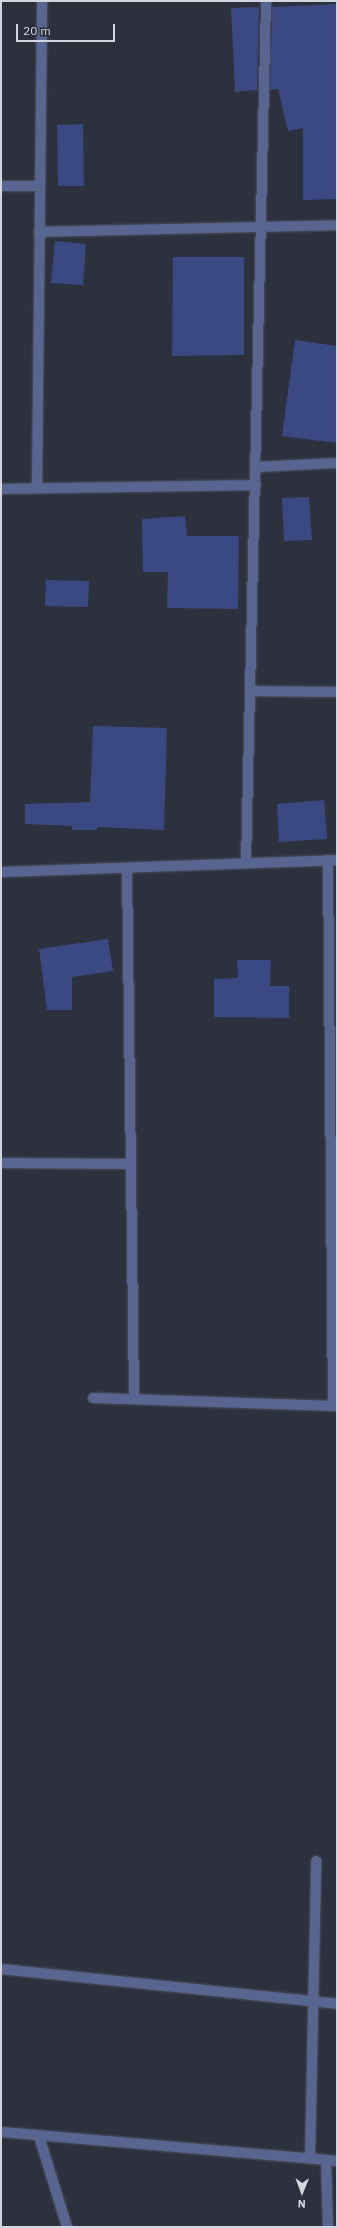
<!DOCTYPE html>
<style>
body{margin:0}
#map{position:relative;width:338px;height:2228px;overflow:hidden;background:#2d313e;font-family:"IBM Plex Sans",sans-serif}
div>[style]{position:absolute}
.building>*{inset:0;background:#3a4982}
.roads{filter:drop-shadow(0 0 1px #4b4f5b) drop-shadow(0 0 1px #4b4f5b)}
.minor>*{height:10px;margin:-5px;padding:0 5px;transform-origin:5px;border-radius:5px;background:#586590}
span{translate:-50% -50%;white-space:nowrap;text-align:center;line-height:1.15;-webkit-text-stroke:3.5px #2d313e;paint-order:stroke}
.frame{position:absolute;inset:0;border:2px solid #d3d6de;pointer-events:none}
.north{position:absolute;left:282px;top:2172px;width:40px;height:40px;-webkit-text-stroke:3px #2d313e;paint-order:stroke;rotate:181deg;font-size:11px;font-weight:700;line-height:16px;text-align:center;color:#d3d6de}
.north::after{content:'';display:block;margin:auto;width:14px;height:18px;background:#d3d6de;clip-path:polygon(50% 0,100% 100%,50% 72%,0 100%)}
.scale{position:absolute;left:16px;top:24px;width:99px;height:18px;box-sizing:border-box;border:2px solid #d3d6de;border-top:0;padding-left:5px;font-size:12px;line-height:14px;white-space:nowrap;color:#d3d6de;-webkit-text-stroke:3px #2d313e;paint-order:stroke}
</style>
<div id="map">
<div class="building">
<i style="clip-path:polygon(337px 4px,337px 199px,303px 200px,303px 128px,288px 131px,278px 89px,270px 90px,272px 7px)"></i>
<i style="clip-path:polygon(259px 7px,257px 90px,235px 92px,231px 8px)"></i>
<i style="clip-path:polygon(83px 124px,84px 186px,58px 186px,57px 125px)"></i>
<i style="clip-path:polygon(55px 241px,86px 244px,83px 285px,51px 283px)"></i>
<i style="clip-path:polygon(173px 257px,244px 257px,244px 355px,172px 356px)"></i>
<i style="clip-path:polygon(295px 340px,337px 346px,337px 443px,282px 436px)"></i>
<i style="clip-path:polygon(309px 497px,312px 540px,284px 541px,282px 498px)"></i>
<i style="clip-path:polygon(185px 516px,187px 536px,239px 536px,238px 609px,167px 608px,168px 572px,143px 572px,142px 519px)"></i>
<i style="clip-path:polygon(46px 580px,89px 581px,88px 607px,45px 606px)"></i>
<i style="clip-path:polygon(93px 726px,167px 728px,164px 830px,97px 827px,97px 830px,72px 830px,72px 826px,25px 824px,25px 804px,90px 802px)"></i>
<i style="clip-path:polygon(324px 800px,327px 839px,279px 842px,277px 804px)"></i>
<i style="clip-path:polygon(108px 939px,113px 971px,72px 977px,72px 1010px,47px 1010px,39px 949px)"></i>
<i style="clip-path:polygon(237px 960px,271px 960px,270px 986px,289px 986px,289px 1018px,214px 1017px,214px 979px,238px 978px)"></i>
</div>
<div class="roads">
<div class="minor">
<i style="left:1px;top:186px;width:39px"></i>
<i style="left:39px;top:232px;width:298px;rotate:-1.3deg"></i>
<i style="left:256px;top:467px;width:81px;rotate:-2.8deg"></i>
<i style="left:37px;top:488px;width:487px;rotate:-89.4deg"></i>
<i style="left:1px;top:489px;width:255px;rotate:-0.9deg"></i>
<i style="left:250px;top:691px;width:87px;rotate:0.7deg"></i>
<i style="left:328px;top:860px;width:546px;rotate:89.48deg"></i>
<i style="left:246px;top:863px;width:862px;rotate:-88.67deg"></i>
<i style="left:127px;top:868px;width:531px;rotate:89.24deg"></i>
<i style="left:1px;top:872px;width:336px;rotate:-2deg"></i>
<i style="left:1px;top:1163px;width:130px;rotate:0.4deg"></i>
<i style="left:93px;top:1398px;width:244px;rotate:1.9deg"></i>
<i style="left:1px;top:1969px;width:338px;rotate:5.9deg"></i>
<i style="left:1px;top:2132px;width:337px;rotate:4.9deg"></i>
<i style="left:39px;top:2136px;width:95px;rotate:72.9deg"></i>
<i style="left:310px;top:2159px;width:298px;rotate:-88.8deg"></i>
<i style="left:326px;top:2160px;width:67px;rotate:88.3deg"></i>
</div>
</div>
<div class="frame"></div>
<div class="north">N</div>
<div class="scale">20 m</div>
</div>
